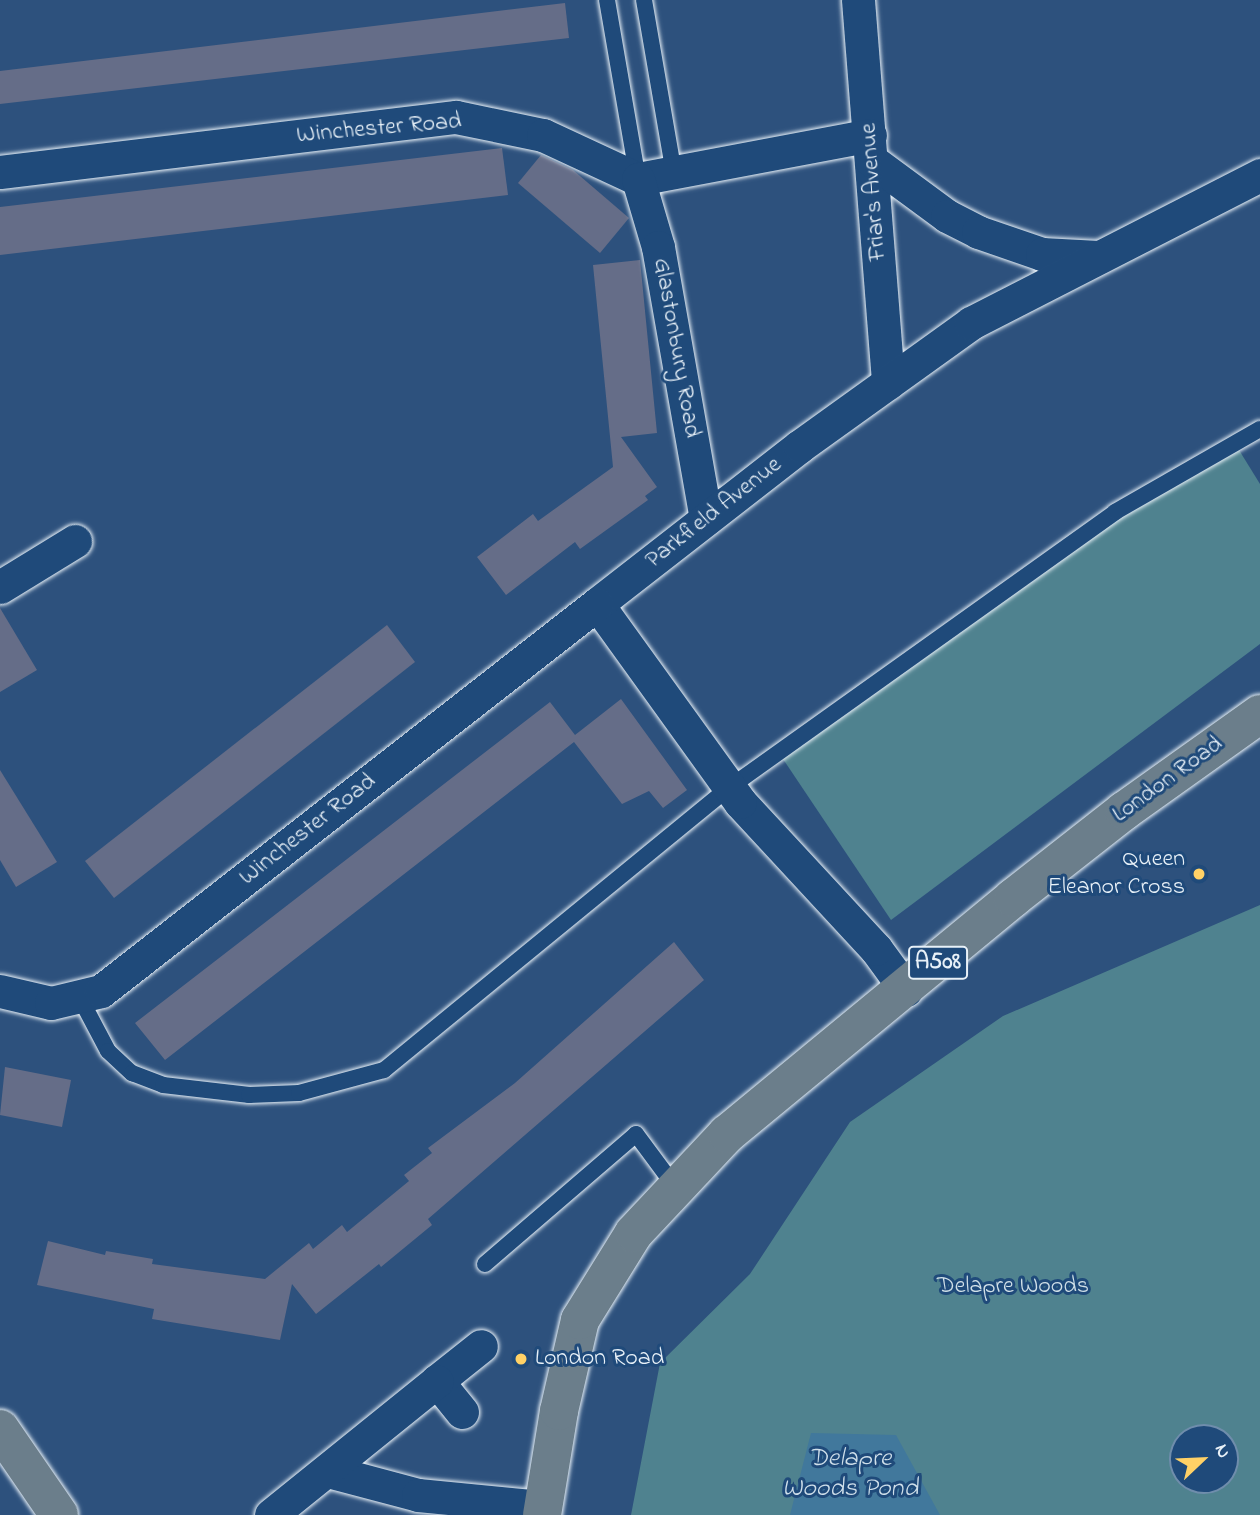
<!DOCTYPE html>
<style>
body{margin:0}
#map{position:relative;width:1260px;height:1515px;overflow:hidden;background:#2d517d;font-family:"Indie Flower",sans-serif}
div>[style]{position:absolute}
.green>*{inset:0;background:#4f828f}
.water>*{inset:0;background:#41789c}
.building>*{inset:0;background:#656d88}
.roads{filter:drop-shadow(0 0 2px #e8f1f8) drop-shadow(0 0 2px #e8f1f8)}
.service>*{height:16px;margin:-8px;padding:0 8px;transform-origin:8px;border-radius:8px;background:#1f4a7a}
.minor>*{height:33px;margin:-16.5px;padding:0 16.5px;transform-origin:16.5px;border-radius:16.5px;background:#1f4a7a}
.trunk>*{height:38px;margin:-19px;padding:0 19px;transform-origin:19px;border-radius:19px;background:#6b7e8b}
.dots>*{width:19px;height:19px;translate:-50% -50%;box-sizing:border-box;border:4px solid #1f4a7a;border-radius:50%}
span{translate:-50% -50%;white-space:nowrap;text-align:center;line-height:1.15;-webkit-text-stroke:6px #1f4a7a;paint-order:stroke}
.shield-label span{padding:2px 5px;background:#1f4a7a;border:2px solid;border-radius:5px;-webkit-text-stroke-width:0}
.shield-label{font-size:23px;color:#e8f1f8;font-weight:700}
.street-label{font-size:24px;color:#e8f1f8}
.poi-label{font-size:24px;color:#e8f1f8}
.right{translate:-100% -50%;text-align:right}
.left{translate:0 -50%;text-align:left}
.park-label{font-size:24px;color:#d1e0e8}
.water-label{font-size:26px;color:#cfdfea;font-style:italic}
.north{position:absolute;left:1169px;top:1424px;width:70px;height:70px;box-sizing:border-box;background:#1f4a7a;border:2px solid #6f8dac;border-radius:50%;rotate:67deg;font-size:19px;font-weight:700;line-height:28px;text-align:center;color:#e8f1f8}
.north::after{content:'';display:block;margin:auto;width:24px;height:32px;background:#ffd166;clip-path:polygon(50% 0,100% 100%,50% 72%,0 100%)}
</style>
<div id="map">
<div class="green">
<i style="clip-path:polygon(1239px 450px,1260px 484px,1260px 644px,891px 920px,783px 759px,1119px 518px)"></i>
<i style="clip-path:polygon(evenodd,1260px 905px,1260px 1515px,631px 1515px,660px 1363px,750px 1274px,850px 1122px,1003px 1016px,1260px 905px,1183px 1438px,1225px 1438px,1225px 1480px,1183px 1480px,1183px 1438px)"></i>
</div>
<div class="water">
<i style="clip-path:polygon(811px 1433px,896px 1435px,940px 1515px,790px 1515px)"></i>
</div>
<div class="building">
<i style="clip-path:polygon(565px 3px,569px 38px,0 104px,0 71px)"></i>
<i style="clip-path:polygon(502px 148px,508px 195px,0 255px,0 207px)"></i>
<i style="clip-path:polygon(541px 155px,573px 170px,629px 218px,600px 253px,518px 183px)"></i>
<i style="clip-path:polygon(640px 260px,657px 433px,621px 437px,657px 487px,645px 496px,648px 500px,580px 549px,575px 542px,506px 595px,477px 557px,533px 514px,538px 521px,613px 467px,593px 265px)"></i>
<i style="clip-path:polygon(0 608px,37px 670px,0 692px)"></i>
<i style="clip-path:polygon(387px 625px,415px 662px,114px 898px,85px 861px)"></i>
<i style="clip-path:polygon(621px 699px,687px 790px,663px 808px,649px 791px,622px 804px,574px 742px,165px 1060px,135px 1023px,550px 702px,575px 735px)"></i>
<i style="clip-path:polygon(0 770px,57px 862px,16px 887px,0 860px)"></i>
<i style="clip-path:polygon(674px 942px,704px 980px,428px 1219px,432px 1225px,381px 1267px,379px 1264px,316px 1314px,292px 1284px,280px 1340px,152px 1319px,154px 1309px,37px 1285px,48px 1241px,105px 1255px,106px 1251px,153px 1259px,152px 1264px,265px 1279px,309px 1243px,313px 1249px,342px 1225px,347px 1232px,409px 1181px,404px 1175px,432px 1153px,428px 1148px,515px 1083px)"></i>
<i style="clip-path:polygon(5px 1067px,71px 1080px,62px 1127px,0 1115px)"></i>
</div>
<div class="roads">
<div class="service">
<i style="left:607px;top:0;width:182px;rotate:80.2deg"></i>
<i style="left:644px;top:0;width:177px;rotate:80.2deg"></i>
<i style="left:79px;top:996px;width:62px;rotate:62.2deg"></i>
<i style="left:108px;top:1051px;width:33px;rotate:43deg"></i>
<i style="left:132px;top:1073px;width:33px;rotate:21deg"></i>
<i style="left:163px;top:1085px;width:87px;rotate:6.6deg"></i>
<i style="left:249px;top:1095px;width:50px;rotate:-2.3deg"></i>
<i style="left:299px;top:1093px;width:88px;rotate:-15.1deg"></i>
<i style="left:384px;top:1070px;width:447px;rotate:-39.3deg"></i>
<i style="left:730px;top:787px;width:473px;rotate:-35.5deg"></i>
<i style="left:1115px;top:512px;width:167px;rotate:-29.8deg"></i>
<i style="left:485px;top:1264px;width:199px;rotate:-40.7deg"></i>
<i style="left:636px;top:1134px;width:67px;rotate:53.5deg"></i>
</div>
<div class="minor">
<i style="left:858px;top:0;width:384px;rotate:85.5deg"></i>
<i style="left:871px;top:160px;width:94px;rotate:36.4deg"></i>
<i style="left:947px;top:216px;width:35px;rotate:27deg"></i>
<i style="left:978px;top:232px;width:68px;rotate:19deg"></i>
<i style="left:1042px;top:254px;width:56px;rotate:3.1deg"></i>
<i style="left:0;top:172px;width:459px;rotate:-6.9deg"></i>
<i style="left:456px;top:117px;width:89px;rotate:11.7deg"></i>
<i style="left:543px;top:135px;width:105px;rotate:24.9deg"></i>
<i style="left:638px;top:179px;width:236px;rotate:-10.7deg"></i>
<i style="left:638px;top:179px;width:71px;rotate:73.6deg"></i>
<i style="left:658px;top:247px;width:276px;rotate:80deg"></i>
<i style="left:0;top:587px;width:88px;rotate:-31.5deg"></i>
<i style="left:906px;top:990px;width:51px;rotate:-126.2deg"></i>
<i style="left:876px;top:949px;width:200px;rotate:-132.8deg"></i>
<i style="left:740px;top:802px;width:244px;rotate:-125.8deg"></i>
<i style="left:597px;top:604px;width:257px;rotate:-37.9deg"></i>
<i style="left:800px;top:446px;width:211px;rotate:-35.7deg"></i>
<i style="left:971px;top:323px;width:325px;rotate:-27.1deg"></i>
<i style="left:0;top:991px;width:52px;rotate:13.2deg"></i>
<i style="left:51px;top:1003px;width:51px;rotate:-13.5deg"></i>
<i style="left:101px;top:991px;width:629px;rotate:-37.96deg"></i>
<i style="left:462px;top:1412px;width:40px;rotate:-129deg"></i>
<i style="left:437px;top:1381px;width:56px;rotate:-38.5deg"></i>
<i style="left:328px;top:1471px;width:93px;rotate:14.9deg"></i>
<i style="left:418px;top:1495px;width:126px;rotate:5.5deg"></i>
<i style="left:271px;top:1515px;width:213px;rotate:-38.9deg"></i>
</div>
<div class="trunk">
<i style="left:0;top:1429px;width:104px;rotate:55.5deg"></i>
<i style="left:542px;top:1515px;width:105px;rotate:-80.7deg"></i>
<i style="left:559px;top:1411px;width:93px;rotate:-77deg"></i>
<i style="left:580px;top:1320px;width:102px;rotate:-58.2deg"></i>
<i style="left:634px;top:1233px;width:136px;rotate:-46.8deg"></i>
<i style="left:727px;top:1134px;width:371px;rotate:-39.5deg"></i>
<i style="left:1013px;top:898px;width:141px;rotate:-38.1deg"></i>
<i style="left:1124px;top:811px;width:167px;rotate:-35.5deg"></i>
</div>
</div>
<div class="dots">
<i style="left:1199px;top:874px;background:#ffd166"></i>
<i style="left:521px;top:1359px;background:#ffd166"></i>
</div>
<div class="shield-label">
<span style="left:938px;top:963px">A508</span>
</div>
<div class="street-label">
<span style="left:379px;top:129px;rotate:-5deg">Winchester Road</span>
<span style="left:874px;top:192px;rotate:-94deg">Friar's Avenue</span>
<span style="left:676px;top:348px;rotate:80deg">Glastonbury Road</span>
<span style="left:714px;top:513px;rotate:-38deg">Parkfield Avenue</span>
<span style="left:1168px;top:780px;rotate:-36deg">London Road</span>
<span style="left:308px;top:830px;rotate:-38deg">Winchester Road</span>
</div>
<div class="poi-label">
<span class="right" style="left:1185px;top:874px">Queen<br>Eleanor Cross</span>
<span class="left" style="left:535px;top:1359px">London Road</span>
</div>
<div class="park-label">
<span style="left:1013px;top:1287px">Delapre Woods</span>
</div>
<div class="water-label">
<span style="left:850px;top:1475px">Delapre<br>Woods Pond</span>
</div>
<div class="north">N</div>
</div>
